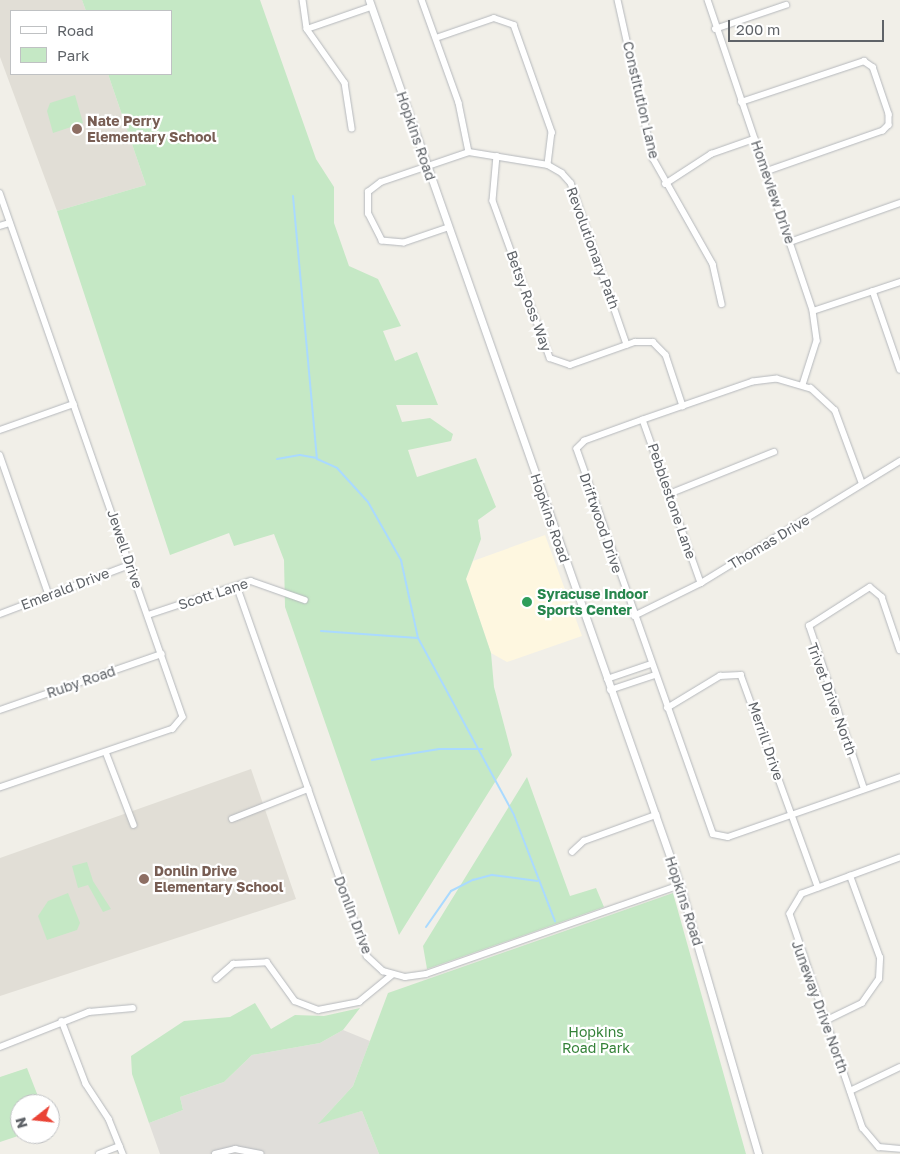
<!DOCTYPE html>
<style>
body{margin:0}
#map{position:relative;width:900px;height:1154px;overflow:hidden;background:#f1efe8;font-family:"Golos Text",sans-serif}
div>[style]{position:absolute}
.commercial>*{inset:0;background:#fef7e0}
.industrial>*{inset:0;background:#e0deda}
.education>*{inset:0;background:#e1ded6}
.green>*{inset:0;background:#c5e8c5}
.stream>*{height:2px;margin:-1px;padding:0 1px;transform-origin:1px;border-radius:1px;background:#aadaff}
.roads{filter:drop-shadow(0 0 1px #b5b8bc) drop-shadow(0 0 1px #b5b8bc)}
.minor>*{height:5.5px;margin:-2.75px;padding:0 2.75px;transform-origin:2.75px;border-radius:2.75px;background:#fff}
.tertiary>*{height:7px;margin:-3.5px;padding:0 3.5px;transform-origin:3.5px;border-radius:3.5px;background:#fff}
.dots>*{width:14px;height:14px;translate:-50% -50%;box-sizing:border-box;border:2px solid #fff;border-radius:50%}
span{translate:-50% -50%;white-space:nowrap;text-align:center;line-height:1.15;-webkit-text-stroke:4.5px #fff;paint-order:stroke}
.street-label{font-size:14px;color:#5f6368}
.education-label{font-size:14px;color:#785e54;font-weight:700}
.left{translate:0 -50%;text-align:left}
.leisure-label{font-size:14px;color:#27864d;font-weight:700}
.park-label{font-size:14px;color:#348238}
.legend{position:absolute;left:10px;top:10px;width:162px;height:65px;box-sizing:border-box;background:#fff;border:1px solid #bfc1c3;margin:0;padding:6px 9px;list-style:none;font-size:15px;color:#5f6368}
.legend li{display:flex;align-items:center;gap:10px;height:25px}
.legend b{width:25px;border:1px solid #bfc1c3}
.north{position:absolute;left:10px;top:1094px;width:50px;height:50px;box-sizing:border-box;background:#fff;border:1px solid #bfc1c3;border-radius:50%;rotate:254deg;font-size:14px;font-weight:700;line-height:20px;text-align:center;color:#5f6368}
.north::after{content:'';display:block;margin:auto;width:18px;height:22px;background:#ea4335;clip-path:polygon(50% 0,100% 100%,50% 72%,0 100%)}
.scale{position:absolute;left:728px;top:20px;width:156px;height:22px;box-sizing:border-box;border:2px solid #5f6368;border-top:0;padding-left:6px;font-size:15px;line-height:18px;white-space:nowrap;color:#5f6368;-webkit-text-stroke:4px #fff;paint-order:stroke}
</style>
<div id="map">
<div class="commercial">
<i style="clip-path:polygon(545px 535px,582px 636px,507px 662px,491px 653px,466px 579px,473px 561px)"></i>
</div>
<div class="industrial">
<i style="clip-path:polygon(343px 1030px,370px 1041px,353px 1086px,319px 1123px,362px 1111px,379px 1154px,160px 1154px,149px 1123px,183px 1110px,180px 1097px,224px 1082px,252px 1055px,320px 1043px)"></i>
</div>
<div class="education">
<i style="clip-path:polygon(0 0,82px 0,86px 11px,11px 11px,11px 74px,108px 74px,146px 185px,57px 211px,0 57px)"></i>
<i style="clip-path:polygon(251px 769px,296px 899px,0 996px,0 858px)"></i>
</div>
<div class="green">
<i style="clip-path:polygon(82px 0,260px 0,316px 159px,334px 187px,334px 223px,349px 266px,378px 279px,401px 326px,383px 331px,395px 361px,417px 352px,438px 405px,396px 405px,402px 422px,430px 418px,453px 434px,451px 441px,408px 450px,417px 477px,476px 458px,496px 507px,478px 520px,481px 539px,466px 579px,491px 653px,494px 687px,512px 755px,399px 935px,285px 607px,284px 560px,274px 534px,234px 546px,229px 533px,170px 555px,57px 211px,146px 185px,108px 74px,171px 74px,171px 11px,86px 11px)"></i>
<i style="clip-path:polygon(75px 95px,83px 123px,53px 133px,47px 111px,50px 103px)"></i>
<i style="clip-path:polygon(527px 777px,570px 896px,596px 888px,604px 907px,427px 969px,423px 946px)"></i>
<i style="clip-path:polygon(87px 862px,93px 881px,111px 909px,103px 912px,88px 885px,78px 888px,72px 866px)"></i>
<i style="clip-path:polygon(68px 893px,80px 923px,77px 930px,47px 940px,38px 916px,48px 901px)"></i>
<i style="clip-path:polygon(673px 893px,746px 1154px,379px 1154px,362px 1111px,318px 1124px,353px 1086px,388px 993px)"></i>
<i style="clip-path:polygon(255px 1003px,271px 1029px,295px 1015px,324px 1016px,360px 1008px,343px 1030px,320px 1043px,252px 1055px,224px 1082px,180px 1097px,183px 1110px,149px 1123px,132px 1074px,131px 1056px,184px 1021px,230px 1017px)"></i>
<i style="clip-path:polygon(27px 1068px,41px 1104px,20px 1104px,20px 1134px,24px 1134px,0 1142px,0 1077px)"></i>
</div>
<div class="stream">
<i style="left:293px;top:196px;width:264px;rotate:84.8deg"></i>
<i style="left:317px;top:459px;width:22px;rotate:24deg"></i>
<i style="left:337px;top:468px;width:46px;rotate:47.6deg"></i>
<i style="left:368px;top:502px;width:67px;rotate:60.4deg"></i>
<i style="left:401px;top:560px;width:80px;rotate:77.7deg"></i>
<i style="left:418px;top:638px;width:201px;rotate:61.5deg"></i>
<i style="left:514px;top:815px;width:114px;rotate:68.9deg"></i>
<i style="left:277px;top:459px;width:23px;rotate:-10deg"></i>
<i style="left:300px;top:455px;width:17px;rotate:10deg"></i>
<i style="left:321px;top:631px;width:97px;rotate:4.1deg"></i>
<i style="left:372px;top:760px;width:68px;rotate:-9.3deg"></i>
<i style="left:439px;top:749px;width:43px"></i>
<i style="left:426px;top:927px;width:44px;rotate:-55.2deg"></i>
<i style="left:451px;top:891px;width:25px;rotate:-27deg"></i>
<i style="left:473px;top:880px;width:20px;rotate:-15deg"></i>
<i style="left:492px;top:875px;width:46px;rotate:7.4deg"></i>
</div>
<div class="roads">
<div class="minor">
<i style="left:303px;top:0;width:29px;rotate:82deg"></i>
<i style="left:307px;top:29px;width:66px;rotate:54.9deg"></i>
<i style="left:345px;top:83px;width:46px;rotate:81.2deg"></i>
<i style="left:422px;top:0;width:109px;rotate:70.2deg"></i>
<i style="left:459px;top:103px;width:50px;rotate:78.5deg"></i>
<i style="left:618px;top:0;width:162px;rotate:77.5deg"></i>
<i style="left:653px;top:158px;width:122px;rotate:60.5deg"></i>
<i style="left:713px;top:264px;width:41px;rotate:77.3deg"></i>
<i style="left:708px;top:0;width:328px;rotate:71.3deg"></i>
<i style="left:813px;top:311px;width:30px;rotate:82deg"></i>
<i style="left:817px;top:341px;width:46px;rotate:107.7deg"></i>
<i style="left:307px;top:29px;width:68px;rotate:-19deg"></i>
<i style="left:715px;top:29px;width:75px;rotate:-18.7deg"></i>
<i style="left:436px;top:38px;width:61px;rotate:-19deg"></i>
<i style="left:494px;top:18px;width:21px;rotate:19deg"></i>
<i style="left:514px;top:25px;width:114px;rotate:70.4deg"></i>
<i style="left:552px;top:132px;width:33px;rotate:97deg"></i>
<i style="left:741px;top:102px;width:130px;rotate:-18.4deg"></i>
<i style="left:864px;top:61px;width:11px;rotate:34deg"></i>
<i style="left:873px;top:67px;width:50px;rotate:71.2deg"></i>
<i style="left:889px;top:114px;width:11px;rotate:90deg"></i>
<i style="left:889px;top:125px;width:8px;rotate:135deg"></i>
<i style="left:883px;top:131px;width:124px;rotate:160.7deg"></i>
<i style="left:497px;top:156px;width:45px;rotate:95.1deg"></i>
<i style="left:493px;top:201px;width:167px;rotate:70deg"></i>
<i style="left:550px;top:358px;width:21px;rotate:19deg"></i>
<i style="left:570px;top:365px;width:69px;rotate:-19.5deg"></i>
<i style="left:635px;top:342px;width:18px"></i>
<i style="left:653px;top:342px;width:18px;rotate:45deg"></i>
<i style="left:666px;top:355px;width:54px;rotate:71.6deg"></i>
<i style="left:665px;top:184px;width:55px;rotate:-33.1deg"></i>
<i style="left:711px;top:154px;width:46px;rotate:-19.2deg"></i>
<i style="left:0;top:193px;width:555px;rotate:70.75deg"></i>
<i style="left:183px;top:717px;width:16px;rotate:130deg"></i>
<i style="left:173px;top:729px;width:183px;rotate:161.2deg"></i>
<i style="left:0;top:226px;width:10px;rotate:-17deg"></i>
<i style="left:448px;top:228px;width:46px;rotate:161.2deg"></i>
<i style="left:404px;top:243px;width:22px;rotate:-175deg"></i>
<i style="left:382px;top:241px;width:30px;rotate:-117deg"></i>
<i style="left:368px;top:214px;width:22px;rotate:-90deg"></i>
<i style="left:368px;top:192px;width:16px;rotate:-38deg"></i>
<i style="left:381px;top:182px;width:93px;rotate:-18.8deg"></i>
<i style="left:469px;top:152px;width:80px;rotate:9.3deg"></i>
<i style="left:548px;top:165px;width:16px;rotate:30deg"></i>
<i style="left:562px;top:173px;width:13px;rotate:48deg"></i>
<i style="left:571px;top:183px;width:171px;rotate:70.9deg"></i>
<i style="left:790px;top:242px;width:117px;rotate:-19.5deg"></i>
<i style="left:873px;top:291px;width:83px;rotate:70.9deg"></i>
<i style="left:813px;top:311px;width:92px;rotate:-18.4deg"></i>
<i style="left:643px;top:420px;width:173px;rotate:70.4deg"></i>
<i style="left:0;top:430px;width:78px;rotate:-19.4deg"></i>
<i style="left:0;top:455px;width:148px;rotate:70.7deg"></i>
<i style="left:862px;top:484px;width:78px;rotate:-110.3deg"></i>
<i style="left:835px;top:411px;width:33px;rotate:-137deg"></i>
<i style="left:811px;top:389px;width:35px;rotate:-164deg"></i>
<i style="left:777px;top:379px;width:24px;rotate:173deg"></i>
<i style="left:753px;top:382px;width:116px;rotate:160.9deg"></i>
<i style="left:643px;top:420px;width:62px;rotate:160.1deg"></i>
<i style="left:585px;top:441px;width:11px;rotate:135deg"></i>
<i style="left:577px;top:449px;width:408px;rotate:70.5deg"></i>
<i style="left:713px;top:834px;width:15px;rotate:11deg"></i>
<i style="left:728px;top:837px;width:182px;rotate:-19.2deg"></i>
<i style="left:669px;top:494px;width:113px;rotate:-21.8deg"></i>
<i style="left:237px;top:586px;width:392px;rotate:70.6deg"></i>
<i style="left:367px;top:956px;width:22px;rotate:43deg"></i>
<i style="left:383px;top:971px;width:23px;rotate:15deg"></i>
<i style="left:405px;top:977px;width:21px;rotate:-8deg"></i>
<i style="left:426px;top:974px;width:269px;rotate:-19.3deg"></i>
<i style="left:0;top:614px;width:139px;rotate:-20.7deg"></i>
<i style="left:148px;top:615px;width:108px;rotate:-18.3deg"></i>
<i style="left:251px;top:581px;width:57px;rotate:19.4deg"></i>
<i style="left:634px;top:616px;width:75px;rotate:-26.2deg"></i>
<i style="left:701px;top:583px;width:233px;rotate:-31.5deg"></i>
<i style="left:607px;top:679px;width:46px;rotate:-18.8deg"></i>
<i style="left:610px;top:690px;width:47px;rotate:-18.4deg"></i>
<i style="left:667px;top:708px;width:62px;rotate:-31.1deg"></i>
<i style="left:720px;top:676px;width:21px;rotate:-3deg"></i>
<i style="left:741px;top:675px;width:226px;rotate:70deg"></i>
<i style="left:0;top:710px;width:171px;rotate:-19.1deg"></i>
<i style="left:106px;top:752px;width:78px;rotate:69deg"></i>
<i style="left:864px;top:789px;width:172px;rotate:-108.6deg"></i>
<i style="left:809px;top:626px;width:72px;rotate:-32.6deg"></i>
<i style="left:870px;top:587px;width:16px;rotate:40deg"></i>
<i style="left:882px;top:597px;width:56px;rotate:71.2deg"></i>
<i style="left:232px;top:819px;width:82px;rotate:-21.5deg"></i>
<i style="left:572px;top:852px;width:16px;rotate:-43deg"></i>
<i style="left:584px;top:841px;width:77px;rotate:-19.9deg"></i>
<i style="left:900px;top:858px;width:104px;rotate:159.8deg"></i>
<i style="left:802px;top:894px;width:23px;rotate:121deg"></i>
<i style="left:790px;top:914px;width:226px;rotate:71.2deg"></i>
<i style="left:863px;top:1128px;width:25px;rotate:50deg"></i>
<i style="left:879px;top:1147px;width:21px;rotate:5deg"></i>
<i style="left:216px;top:979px;width:23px;rotate:-41deg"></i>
<i style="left:233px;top:964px;width:34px;rotate:-3deg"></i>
<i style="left:267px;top:962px;width:48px;rotate:54.3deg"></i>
<i style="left:295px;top:1001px;width:25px;rotate:21deg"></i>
<i style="left:318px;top:1010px;width:42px;rotate:-11deg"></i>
<i style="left:359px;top:1002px;width:43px;rotate:-39.3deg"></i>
<i style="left:62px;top:1021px;width:67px;rotate:69.1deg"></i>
<i style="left:86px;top:1084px;width:42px;rotate:56.7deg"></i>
<i style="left:109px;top:1119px;width:38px;rotate:68deg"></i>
<i style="left:825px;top:1021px;width:41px;rotate:-25.9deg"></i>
<i style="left:862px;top:1003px;width:29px;rotate:-55deg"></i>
<i style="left:879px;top:979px;width:21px;rotate:-87deg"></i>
<i style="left:880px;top:958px;width:87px;rotate:-110.1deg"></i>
<i style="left:0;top:1047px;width:96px;rotate:-21.5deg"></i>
<i style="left:89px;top:1012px;width:44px;rotate:-5.2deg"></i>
<i style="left:850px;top:1091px;width:55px;rotate:-25.6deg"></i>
<i style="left:99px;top:1154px;width:22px;rotate:-21deg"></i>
<i style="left:215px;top:1154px;width:21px;rotate:-14deg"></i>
<i style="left:235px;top:1149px;width:26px;rotate:11deg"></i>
</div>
<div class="tertiary">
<i style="left:369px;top:0;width:938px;rotate:70.64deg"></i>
<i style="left:680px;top:885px;width:280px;rotate:73.8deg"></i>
</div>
</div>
<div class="dots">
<i style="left:77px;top:129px;background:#8d6e63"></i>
<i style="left:527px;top:602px;background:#2e9e5b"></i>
<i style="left:144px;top:879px;background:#8d6e63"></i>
</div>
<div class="street-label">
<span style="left:641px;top:100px;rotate:77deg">Constitution Lane</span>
<span style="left:416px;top:136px;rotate:71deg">Hopkins Road</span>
<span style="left:773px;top:192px;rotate:71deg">Homeview Drive</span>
<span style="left:593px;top:248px;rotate:70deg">Revolutionary Path</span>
<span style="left:529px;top:301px;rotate:70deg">Betsy Ross Way</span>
<span style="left:672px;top:501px;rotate:71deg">Pebblestone Lane</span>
<span style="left:550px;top:518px;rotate:71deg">Hopkins Road</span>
<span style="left:601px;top:523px;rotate:71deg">Driftwood Drive</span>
<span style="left:769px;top:542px;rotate:-31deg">Thomas Drive</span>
<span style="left:125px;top:549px;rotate:71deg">Jewell Drive</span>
<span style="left:65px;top:589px;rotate:-21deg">Emerald Drive</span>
<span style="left:213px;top:594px;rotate:-18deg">Scott Lane</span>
<span style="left:81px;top:682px;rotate:-19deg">Ruby Road</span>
<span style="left:832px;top:699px;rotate:70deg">Trivet Drive North</span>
<span style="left:766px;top:741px;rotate:71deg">Merrill Drive</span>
<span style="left:684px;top:901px;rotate:72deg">Hopkins Road</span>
<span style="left:353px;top:915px;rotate:69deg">Donlin Drive</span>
<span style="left:820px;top:1007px;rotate:70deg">Juneway Drive North</span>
</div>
<div class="education-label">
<span class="left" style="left:87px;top:129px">Nate Perry<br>Elementary School</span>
<span class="left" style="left:154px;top:879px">Donlin Drive<br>Elementary School</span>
</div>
<div class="leisure-label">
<span class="left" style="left:537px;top:602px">Syracuse Indoor<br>Sports Center</span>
</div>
<div class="park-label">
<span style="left:596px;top:1040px">Hopkins<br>Road Park</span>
</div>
<ul class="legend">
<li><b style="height:6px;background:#fff"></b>Road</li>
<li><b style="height:14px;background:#c5e8c5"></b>Park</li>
</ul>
<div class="north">N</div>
<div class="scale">200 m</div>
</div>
